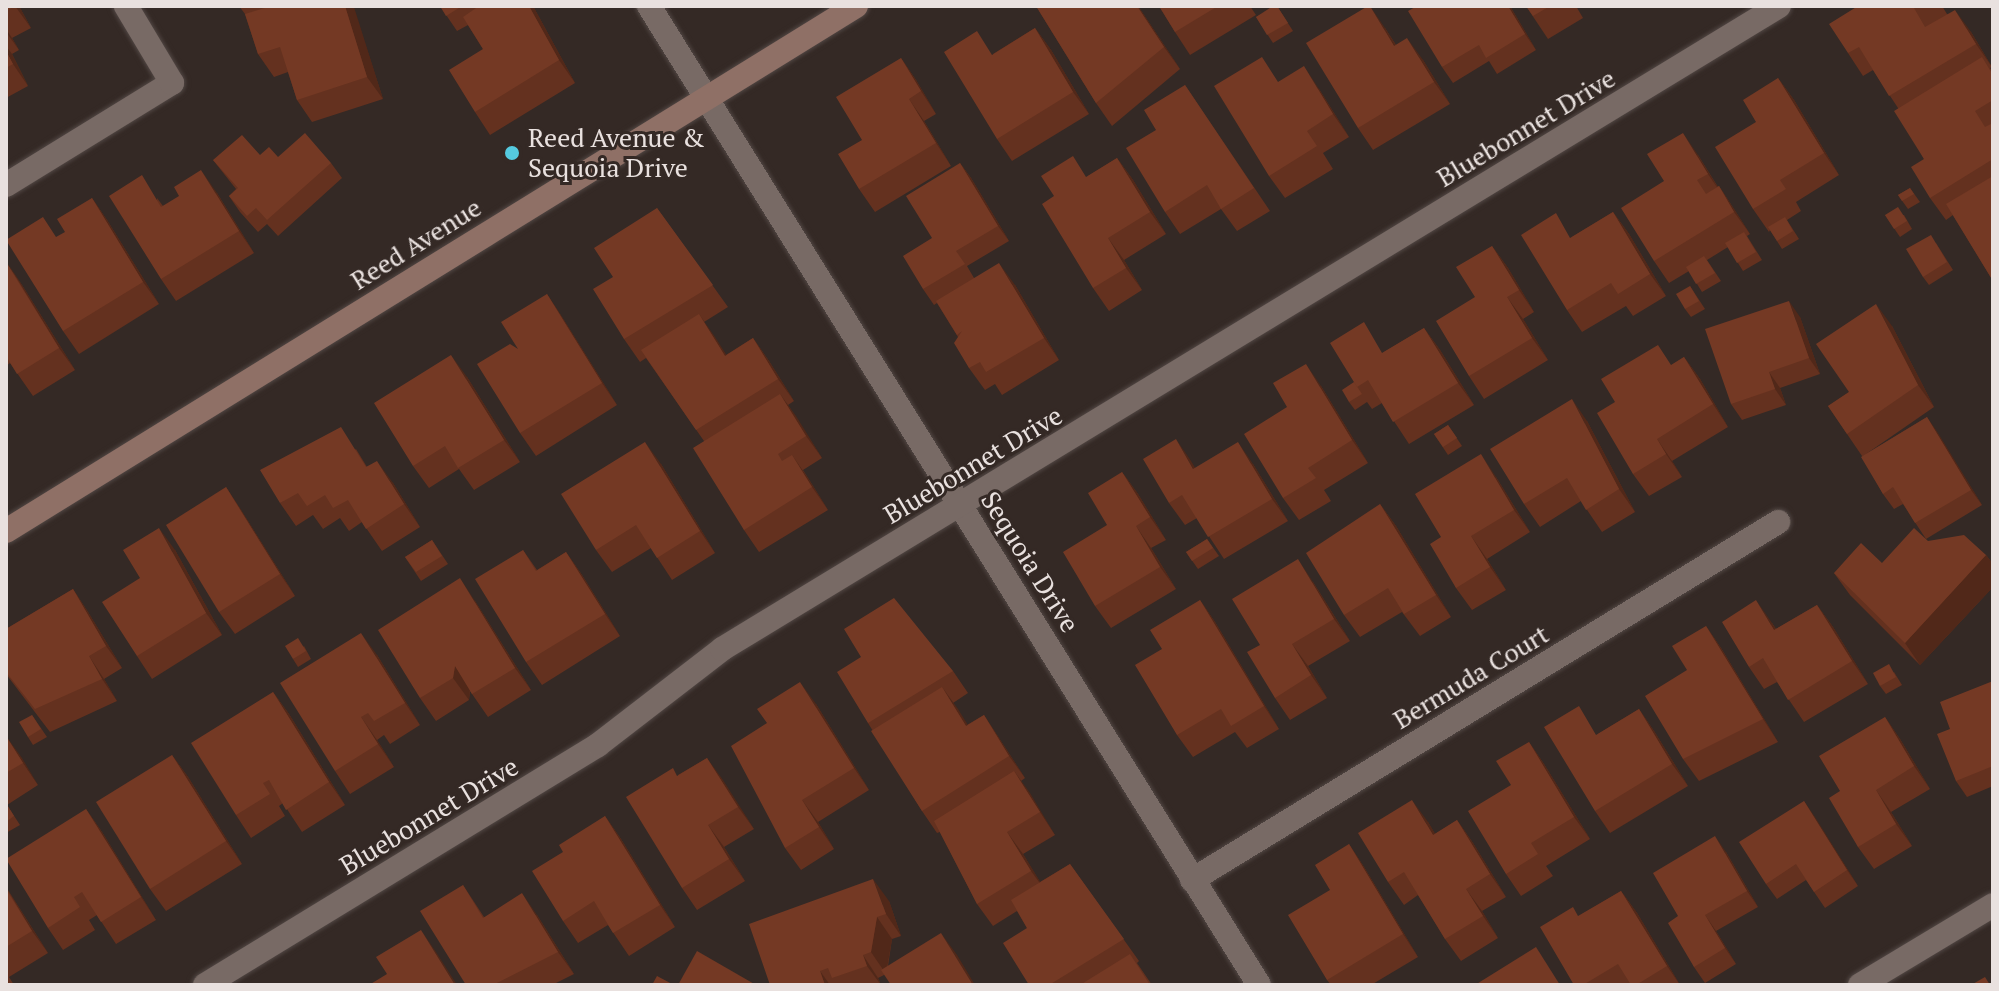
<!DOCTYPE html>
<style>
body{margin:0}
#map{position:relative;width:1999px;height:991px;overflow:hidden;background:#342925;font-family:"PT Serif",serif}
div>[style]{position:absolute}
.roads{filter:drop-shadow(0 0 2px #514744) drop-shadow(0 0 2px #514744)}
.minor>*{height:24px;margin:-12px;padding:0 12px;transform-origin:12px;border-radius:12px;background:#786a65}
.secondary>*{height:24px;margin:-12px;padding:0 12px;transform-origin:12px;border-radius:12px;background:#8f7066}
.wall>*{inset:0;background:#64311f}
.shaded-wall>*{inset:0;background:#512819}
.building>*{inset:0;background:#743924}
.dots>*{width:22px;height:22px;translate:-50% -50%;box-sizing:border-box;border:4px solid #342925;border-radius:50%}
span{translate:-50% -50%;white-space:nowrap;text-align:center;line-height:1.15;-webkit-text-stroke:6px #342925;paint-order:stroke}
.street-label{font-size:26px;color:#e9e1df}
.poi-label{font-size:26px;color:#e9e1df}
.left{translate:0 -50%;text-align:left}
.frame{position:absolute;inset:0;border:8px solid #e9e1df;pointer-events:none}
</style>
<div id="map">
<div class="roads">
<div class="minor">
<i style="left:649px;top:6px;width:1153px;rotate:58.07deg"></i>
<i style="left:6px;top:185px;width:195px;rotate:-31.6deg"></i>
<i style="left:172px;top:83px;width:90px;rotate:-120.9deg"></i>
<i style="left:1192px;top:880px;width:687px;rotate:-31.42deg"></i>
<i style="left:205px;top:985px;width:460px;rotate:-31.4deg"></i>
<i style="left:598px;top:745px;width:157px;rotate:-37.7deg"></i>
<i style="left:722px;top:649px;width:1237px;rotate:-31.31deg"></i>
<i style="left:1860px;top:985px;width:155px;rotate:-31deg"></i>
</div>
<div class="secondary">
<i style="left:6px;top:531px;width:999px;rotate:-31.7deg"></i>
</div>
</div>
<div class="wall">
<i style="clip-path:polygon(6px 6px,19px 6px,31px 28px,12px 38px,19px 50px,12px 54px,28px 86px,6px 98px)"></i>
<i style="clip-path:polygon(239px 6px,353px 6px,383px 99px,312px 122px,297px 100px,288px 72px,274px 77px,258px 54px,245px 14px)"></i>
<i style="clip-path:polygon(440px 6px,533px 6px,575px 83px,490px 135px,475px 112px,483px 49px,468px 25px,457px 31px)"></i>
<i style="clip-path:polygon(1036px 6px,1138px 6px,1180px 69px,1112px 126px,1096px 103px)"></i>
<i style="clip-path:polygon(1159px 6px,1250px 6px,1256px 15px,1190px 55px,1175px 32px)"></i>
<i style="clip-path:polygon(1277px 6px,1293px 31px,1273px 43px,1256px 17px)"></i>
<i style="clip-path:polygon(1510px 6px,1536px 50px,1497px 74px,1489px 61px,1453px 83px,1442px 67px)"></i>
<i style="clip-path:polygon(1526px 6px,1576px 6px,1583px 18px,1548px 39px)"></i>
<i style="clip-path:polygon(1858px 6px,1942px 6px,1947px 14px,1971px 32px,1992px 67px,1990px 68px,1993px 72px,1993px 281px,1953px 215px,1946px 220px,1930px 198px,1924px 159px,1898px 108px,1873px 70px,1863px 76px,1848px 53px)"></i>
<i style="clip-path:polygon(1035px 28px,1051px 50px,1089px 114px,1012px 161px,997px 139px,993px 54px)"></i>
<i style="clip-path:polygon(1385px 28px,1396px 45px,1423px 60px,1450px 104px,1373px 150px,1358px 128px)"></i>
<i style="clip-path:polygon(901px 58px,916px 80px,936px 114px,924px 121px,951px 166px,875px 212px,859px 189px,862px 140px)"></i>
<i style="clip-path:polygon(1778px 78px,1794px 100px,1839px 175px,1796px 202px,1801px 211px,1787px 220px,1799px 239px,1782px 249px,1770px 230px,1769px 232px,1753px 209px,1756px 122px)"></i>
<i style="clip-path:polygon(1279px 81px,1319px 89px,1349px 137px,1323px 153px,1333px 169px,1285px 198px,1269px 176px)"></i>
<i style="clip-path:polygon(1185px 85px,1270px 211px,1237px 231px,1221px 209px,1180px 234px,1165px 212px,1156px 130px)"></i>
<i style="clip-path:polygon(260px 155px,331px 163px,342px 178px,278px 236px,267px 224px,258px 232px,240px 212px,229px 196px,236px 189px,213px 160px)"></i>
<i style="clip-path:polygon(1698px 155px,1718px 187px,1719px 186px,1734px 209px,1750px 234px,1747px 236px,1762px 260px,1743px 271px,1728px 247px,1707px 260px,1721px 281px,1702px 292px,1689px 271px,1669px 283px,1654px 261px)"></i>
<i style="clip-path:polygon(1117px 158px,1133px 180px,1166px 234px,1124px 260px,1142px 290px,1109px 311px,1093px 288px,1088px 176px)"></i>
<i style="clip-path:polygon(960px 163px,971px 178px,1009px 241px,967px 266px,974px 278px,1015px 285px,1059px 360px,1002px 395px,995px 384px,985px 390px,969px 368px,958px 337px,937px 303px,934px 305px,923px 289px,932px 238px)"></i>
<i style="clip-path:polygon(1910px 188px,1920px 202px,1908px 209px,1898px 195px)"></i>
<i style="clip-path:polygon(217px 193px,254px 253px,176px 301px,161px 279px,157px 198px,163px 206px)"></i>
<i style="clip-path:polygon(92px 198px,107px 220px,159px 304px,79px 354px,63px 331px,65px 232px)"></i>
<i style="clip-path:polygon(657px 208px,728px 307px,704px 322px,726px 355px,753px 338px,769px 361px,794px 401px,788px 405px,822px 458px,803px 470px,828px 510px,759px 552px,744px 530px,704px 441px,646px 358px,640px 362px,624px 339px,613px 277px)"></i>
<i style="clip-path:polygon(1613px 212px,1629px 234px,1666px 296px,1633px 316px,1626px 306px,1582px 332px,1567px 310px,1572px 237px)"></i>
<i style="clip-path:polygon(1885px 215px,1904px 215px,1912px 229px,1900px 237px)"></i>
<i style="clip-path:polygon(1936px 243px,1953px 270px,1929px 285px,1923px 277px)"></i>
<i style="clip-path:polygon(1492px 246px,1508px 268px,1534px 312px,1523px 319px,1548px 360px,1484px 399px,1469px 376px,1475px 297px)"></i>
<i style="clip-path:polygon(6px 262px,22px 285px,75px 370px,33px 396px,10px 363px,6px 366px)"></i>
<i style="clip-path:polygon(1690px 286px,1705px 309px,1691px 317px,1685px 309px)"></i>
<i style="clip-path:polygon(547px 294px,562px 317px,617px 405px,536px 456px,520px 433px,518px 349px)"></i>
<i style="clip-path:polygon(1800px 317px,1820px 374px,1780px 388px,1786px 405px,1742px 420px,1731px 404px)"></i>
<i style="clip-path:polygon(1892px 326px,1934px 407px,1866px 454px,1927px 417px,1982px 505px,1926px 539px,1903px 504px,1894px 509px,1883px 494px,1862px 456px,1828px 406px,1849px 392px)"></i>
<i style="clip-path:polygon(1424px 328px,1440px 350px,1474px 405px,1409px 444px,1382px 403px,1372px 409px,1367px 402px,1355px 410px,1349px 402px,1354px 382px,1384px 352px)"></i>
<i style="clip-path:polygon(1684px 357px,1700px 379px,1728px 427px,1672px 461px,1682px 477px,1649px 496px,1633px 474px,1615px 402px)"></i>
<i style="clip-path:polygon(467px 377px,520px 462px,474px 490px,459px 469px,429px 488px,413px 466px)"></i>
<i style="clip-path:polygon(1321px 386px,1368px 463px,1324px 490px,1331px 501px,1299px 520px,1283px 498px,1287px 407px)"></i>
<i style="clip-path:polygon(1587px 421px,1635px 512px,1602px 532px,1581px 501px,1540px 527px,1524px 504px)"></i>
<i style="clip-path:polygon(1448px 425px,1462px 446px,1448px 455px,1434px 434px)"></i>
<i style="clip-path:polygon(356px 449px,367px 467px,393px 483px,420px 527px,382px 551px,362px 522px,349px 531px,340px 518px,323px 529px,313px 515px,296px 526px,280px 503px)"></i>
<i style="clip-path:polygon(661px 464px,715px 553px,672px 580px,651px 548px,612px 572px,596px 550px)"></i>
<i style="clip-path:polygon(1253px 464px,1288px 521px,1224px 559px,1197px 518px,1185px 525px,1169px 503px,1195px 468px)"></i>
<i style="clip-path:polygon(1122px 472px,1138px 494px,1166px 540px,1151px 548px,1176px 589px,1111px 628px,1095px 606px,1107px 525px)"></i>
<i style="clip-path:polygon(1496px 477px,1530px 532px,1487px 559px,1506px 590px,1472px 610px,1456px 588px,1441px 537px)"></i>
<i style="clip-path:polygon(226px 487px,241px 510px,295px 596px,235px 634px,219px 612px)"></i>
<i style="clip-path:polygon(1380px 504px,1396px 526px,1451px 617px,1420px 636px,1402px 612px,1360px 637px,1344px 615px)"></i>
<i style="clip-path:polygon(1207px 539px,1219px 556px,1198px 569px,1186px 552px)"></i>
<i style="clip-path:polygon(432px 540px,448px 564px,421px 581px,405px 557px)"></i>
<i style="clip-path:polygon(1928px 541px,1986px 555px,1993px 564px,1993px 587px,1920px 665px,1850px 595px,1834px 573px,1882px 563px)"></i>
<i style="clip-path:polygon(175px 550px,222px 635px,152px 679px,137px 656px,140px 578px)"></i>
<i style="clip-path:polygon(523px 550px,537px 570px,566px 552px,582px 575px,620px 636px,542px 685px,526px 662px)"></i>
<i style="clip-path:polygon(1313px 582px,1350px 641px,1308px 666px,1327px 698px,1290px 720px,1275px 698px,1260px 645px)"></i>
<i style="clip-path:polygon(73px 589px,88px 612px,122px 668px,104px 679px,117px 701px,50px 732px,6px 674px,6px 629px)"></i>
<i style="clip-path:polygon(1200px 600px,1215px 622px,1279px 729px,1247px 748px,1235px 732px,1193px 757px,1177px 735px,1162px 649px)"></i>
<i style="clip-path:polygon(475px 601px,531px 690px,488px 717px,470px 691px,469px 700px,436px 721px,420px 698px)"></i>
<i style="clip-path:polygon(1817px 605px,1833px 627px,1868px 684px,1804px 722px,1777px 682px,1764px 689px,1749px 667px,1772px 623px,1776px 629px)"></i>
<i style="clip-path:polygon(1706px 626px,1721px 648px,1778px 742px,1699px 781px,1683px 759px,1687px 670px)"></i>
<i style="clip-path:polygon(304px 646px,311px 659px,298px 667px,293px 659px)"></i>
<i style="clip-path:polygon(377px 655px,420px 725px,390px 744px,384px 735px,377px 740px,394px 767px,350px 794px,335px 771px)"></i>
<i style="clip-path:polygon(861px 657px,953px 671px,968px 693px,953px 703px,967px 725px,984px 715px,1025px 778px,1021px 781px,1055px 835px,1023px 854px,1040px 882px,1070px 864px,1139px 961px,1137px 963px,1152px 985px,1029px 985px,1027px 928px,1017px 911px,993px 926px,977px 904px,940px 832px,937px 833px,922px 811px,868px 723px)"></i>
<i style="clip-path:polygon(1894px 672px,1902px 685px,1886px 694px,1880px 686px)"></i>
<i style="clip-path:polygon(1993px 681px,1993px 786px,1967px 797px,1956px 781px,1950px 729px)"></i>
<i style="clip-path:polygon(273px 692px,289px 714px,345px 805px,302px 832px,283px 803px,279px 806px,285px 816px,251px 838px,236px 815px)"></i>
<i style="clip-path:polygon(816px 704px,869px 790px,818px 822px,834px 849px,801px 870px,785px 848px)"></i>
<i style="clip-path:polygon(1639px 709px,1654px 731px,1688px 786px,1610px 833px,1595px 811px,1598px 734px)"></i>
<i style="clip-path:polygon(32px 715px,47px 737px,33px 745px,28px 737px)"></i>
<i style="clip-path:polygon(1885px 717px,1900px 739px,1930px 789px,1891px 812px,1912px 846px,1874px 869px,1858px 847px,1840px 791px)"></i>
<i style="clip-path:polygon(6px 736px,38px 785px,7px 805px,20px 825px,6px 833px)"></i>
<i style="clip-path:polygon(1529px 742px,1544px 764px,1590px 839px,1546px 866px,1553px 876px,1521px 896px,1506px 874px,1511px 785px)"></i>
<i style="clip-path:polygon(172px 755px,188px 777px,242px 864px,166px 911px,150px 889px)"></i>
<i style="clip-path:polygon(707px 758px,754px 829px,724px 847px,745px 881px,697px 910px,682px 888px,678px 775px)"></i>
<i style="clip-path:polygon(1804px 801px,1858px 886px,1825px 908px,1806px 880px,1777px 899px,1766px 884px)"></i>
<i style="clip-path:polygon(86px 809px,102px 832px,156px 920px,116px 944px,97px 915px,89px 920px,95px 930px,63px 950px,48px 928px)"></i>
<i style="clip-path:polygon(605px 816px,621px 839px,675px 927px,629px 956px,608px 925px,578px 943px,563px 921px,563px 852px)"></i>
<i style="clip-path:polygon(1457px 820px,1473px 843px,1506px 897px,1482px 911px,1498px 938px,1461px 961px,1445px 939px,1418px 895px,1404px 905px,1388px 882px,1428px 822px,1435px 834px)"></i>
<i style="clip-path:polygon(1349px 844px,1364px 867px,1418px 957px,1371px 985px,1331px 985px,1327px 980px,1330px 890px)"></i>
<i style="clip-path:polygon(1726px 852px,1758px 907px,1716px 931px,1736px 964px,1705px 983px,1694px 967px,1678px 916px)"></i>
<i style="clip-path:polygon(463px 885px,484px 917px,537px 915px,574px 974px,552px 985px,466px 985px)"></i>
<i style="clip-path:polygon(6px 887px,48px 953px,9px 977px,14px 985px,6px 985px)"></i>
<i style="clip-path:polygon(1621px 891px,1637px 913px,1680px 985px,1574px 985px,1579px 916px)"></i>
<i style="clip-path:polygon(889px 901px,901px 936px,892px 939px,888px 966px,957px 955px,884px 975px,878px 978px,881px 985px,770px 985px)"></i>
</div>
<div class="shaded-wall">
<i style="clip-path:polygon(15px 6px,19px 6px,31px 28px)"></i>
<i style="clip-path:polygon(345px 6px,354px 7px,383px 99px,367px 77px)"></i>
<i style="clip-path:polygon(529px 6px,533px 6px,575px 83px,559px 60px)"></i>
<i style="clip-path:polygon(1137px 6px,1138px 6px,1180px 69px,1164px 47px)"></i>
<i style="clip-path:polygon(1370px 6px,1385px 28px,1410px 68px,1394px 46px)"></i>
<i style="clip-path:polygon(1508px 6px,1510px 6px,1536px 50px,1525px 34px)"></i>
<i style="clip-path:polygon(1955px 10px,1971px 32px,1992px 67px,1976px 44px)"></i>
<i style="clip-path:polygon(1035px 28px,1051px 50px,1089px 114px,1073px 92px)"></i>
<i style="clip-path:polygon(6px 29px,12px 38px,19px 50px,6px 32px)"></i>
<i style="clip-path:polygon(1407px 38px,1423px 60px,1450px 104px,1434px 82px)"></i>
<i style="clip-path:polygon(6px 46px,12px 54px,28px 86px,13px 64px,6px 51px)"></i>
<i style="clip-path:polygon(901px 58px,916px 80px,936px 114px,921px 91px)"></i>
<i style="clip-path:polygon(1304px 66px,1319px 89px,1349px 137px,1333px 114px)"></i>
<i style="clip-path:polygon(1778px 78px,1794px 100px,1839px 175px,1824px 153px)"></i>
<i style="clip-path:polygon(909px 99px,924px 121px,951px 166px,936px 143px)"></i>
<i style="clip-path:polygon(1683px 133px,1698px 155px,1723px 196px,1708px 174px)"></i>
<i style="clip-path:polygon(1117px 158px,1133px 180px,1166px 234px,1150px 212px)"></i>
<i style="clip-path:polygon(960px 163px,971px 178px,1009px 241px,998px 226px)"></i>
<i style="clip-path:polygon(201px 170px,217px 193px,254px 253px,239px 231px)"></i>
<i style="clip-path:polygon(1719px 186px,1734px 209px,1750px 234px,1734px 212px)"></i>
<i style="clip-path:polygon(92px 198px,107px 220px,159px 304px,143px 282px)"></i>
<i style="clip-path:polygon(1613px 212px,1629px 234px,1666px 296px,1650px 274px)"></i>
<i style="clip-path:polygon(1108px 238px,1124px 260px,1142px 290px,1126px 268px)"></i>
<i style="clip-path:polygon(1492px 246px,1508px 268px,1534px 312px,1519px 290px)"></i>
<i style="clip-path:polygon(7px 262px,22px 285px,75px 370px,59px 348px)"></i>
<i style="clip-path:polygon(999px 263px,1015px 285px,1059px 360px,1044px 338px)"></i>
<i style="clip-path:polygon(547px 294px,562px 317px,617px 405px,602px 383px)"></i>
<i style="clip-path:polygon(1507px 297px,1523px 319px,1548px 360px,1532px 338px)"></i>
<i style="clip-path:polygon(1789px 301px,1800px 317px,1820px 374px,1809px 358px)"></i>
<i style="clip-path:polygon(1876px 304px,1892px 326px,1934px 407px,1918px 385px)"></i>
<i style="clip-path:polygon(699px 314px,715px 337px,741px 378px,725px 356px)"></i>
<i style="clip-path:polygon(1424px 328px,1440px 350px,1474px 405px,1458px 383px)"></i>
<i style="clip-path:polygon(753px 338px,769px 361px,794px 401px,778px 379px)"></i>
<i style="clip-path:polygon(451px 355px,467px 377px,520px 462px,504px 440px)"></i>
<i style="clip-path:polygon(1684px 357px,1700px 379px,1728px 427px,1713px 404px)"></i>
<i style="clip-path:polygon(1306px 364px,1321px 386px,1368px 463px,1352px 440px)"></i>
<i style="clip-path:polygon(1769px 372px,1780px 388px,1786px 405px,1775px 389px)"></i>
<i style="clip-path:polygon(780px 394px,796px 416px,822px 458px,806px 436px)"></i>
<i style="clip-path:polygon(1572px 399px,1587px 421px,1635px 512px,1619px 489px)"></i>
<i style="clip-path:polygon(1927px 417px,1938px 433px,1982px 505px,1971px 490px)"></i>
<i style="clip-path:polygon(1176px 439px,1191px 461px,1209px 491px,1193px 469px)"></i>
<i style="clip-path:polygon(1657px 439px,1672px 461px,1682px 477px,1666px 454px)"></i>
<i style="clip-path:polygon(645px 442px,661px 464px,715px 553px,700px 531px)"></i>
<i style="clip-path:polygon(1238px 442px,1253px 464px,1288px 521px,1272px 499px)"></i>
<i style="clip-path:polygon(1481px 454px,1496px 477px,1530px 532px,1514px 510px)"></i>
<i style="clip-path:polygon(792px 455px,808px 478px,828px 510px,812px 487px)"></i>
<i style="clip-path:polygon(377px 461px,393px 483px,420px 527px,404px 504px)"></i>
<i style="clip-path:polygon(1122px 472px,1138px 494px,1166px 540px,1150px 517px)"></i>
<i style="clip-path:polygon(226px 487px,241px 510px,295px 596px,280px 574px)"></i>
<i style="clip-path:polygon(1380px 504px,1396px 526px,1451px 617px,1436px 595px)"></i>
<i style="clip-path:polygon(1136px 526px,1151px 548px,1176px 589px,1160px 567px)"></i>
<i style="clip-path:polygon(159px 528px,175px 550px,222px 635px,206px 613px)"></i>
<i style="clip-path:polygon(1471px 536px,1487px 559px,1506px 590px,1490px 567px)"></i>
<i style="clip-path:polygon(566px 552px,582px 575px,620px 636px,605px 614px)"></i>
<i style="clip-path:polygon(1986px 555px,1993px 564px,1993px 587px,1920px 665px,1905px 643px)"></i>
<i style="clip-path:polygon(1298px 559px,1313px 582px,1350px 641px,1334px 619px)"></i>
<i style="clip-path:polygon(460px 578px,475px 601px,531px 690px,515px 668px)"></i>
<i style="clip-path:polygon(73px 589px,88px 612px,122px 668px,106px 646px)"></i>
<i style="clip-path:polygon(1200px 600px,1215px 622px,1279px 729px,1264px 706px)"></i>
<i style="clip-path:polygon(1756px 600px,1772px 623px,1790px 653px,1774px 630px)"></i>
<i style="clip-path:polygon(1817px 605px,1833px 627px,1868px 684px,1852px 661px)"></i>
<i style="clip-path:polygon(1706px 626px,1721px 648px,1778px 742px,1763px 719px)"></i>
<i style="clip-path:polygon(361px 633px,377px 655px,420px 725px,405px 703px)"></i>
<i style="clip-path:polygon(1292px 644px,1308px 666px,1327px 698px,1311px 675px)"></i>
<i style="clip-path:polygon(89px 656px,104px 679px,117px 701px,102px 679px)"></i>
<i style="clip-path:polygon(455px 666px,470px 688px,469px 700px,453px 678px)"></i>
<i style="clip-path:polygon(800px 682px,816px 704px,869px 790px,854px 768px)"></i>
<i style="clip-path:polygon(942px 687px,958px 709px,982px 748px,966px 726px)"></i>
<i style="clip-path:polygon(273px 692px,289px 714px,345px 805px,329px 782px)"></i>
<i style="clip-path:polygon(1639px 709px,1654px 731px,1688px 786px,1672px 764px)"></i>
<i style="clip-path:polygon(984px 715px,999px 738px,1025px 778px,1009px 756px)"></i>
<i style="clip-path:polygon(361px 717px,377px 740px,394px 767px,378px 744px)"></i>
<i style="clip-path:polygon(1885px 717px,1900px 739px,1930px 789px,1914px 766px)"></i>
<i style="clip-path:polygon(6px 736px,22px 758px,38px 785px,23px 763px)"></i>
<i style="clip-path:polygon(1529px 742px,1544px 764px,1590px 839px,1574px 817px)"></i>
<i style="clip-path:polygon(172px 755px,188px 777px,242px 864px,226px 841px)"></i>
<i style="clip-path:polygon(707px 758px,723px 780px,754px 829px,738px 807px)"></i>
<i style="clip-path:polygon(1014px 771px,1030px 793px,1055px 835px,1040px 812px)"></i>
<i style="clip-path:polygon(1876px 790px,1891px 812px,1912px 846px,1896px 824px)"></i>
<i style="clip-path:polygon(802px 800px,818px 822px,834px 849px,819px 827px)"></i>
<i style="clip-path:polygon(1412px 800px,1428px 822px,1449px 857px,1433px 835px)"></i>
<i style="clip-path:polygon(1804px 801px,1815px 817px,1858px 886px,1847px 870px)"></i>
<i style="clip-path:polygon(86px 809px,102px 832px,156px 920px,141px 897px)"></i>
<i style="clip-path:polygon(605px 816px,621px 839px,675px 927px,660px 905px)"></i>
<i style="clip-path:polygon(1457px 820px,1473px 843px,1506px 897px,1490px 874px)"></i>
<i style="clip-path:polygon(708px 825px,724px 847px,745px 881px,729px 859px)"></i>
<i style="clip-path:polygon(1007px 832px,1023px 854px,1047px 893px,1031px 871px)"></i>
<i style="clip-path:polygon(1715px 836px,1726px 852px,1758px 907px,1747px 891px)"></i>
<i style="clip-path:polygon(1349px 844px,1364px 867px,1418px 957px,1403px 934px)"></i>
<i style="clip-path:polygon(873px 879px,889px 901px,901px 936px,886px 914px)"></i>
<i style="clip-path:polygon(6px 887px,11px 895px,48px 953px,32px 931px)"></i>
<i style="clip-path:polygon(1466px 889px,1482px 911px,1498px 938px,1483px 916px)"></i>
<i style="clip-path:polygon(1621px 891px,1637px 913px,1680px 985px,1667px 966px)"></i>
<i style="clip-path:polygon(522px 893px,537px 915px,574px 974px,558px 952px)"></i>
<i style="clip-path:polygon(1705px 915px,1716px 931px,1736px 964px,1725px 948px)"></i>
<i style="clip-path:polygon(877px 917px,892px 939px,886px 974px,871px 952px)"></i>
<i style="clip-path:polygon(421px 930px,436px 952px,457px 985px,455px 985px)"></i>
<i style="clip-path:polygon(941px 933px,957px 955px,975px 985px,973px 985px)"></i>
<i style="clip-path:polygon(863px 955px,878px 978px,881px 985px,867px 966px)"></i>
<i style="clip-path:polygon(820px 971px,830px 985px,825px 985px)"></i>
</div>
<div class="building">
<i style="clip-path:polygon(6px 6px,15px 6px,6px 11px)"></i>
<i style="clip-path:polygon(271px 6px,345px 6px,367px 77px,297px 100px,280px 47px,258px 54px,245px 14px)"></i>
<i style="clip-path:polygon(440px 6px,462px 6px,446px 16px)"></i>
<i style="clip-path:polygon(479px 6px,529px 6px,559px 60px,475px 112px,449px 70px,483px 49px,463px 17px)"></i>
<i style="clip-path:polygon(1036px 6px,1137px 6px,1164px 47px,1096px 103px)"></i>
<i style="clip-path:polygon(1159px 6px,1218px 6px,1175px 32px)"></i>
<i style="clip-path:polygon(1273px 6px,1277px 6px,1288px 23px,1267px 35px,1256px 17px)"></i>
<i style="clip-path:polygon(1368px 6px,1370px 6px,1394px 46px,1407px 38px,1434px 82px,1358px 128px,1306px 43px)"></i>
<i style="clip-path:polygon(1417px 6px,1508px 6px,1525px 34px,1486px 58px,1479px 45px,1442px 67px,1408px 11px)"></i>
<i style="clip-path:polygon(1526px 6px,1550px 6px,1533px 16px)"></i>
<i style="clip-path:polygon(1858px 6px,1917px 6px,1914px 8px,1925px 27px,1955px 10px,1976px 44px,1889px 96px,1859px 47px,1848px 53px,1829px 24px)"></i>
<i style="clip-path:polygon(1035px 28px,1073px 92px,997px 139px,944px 52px,977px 31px,992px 55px)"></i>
<i style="clip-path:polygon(6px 51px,13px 64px,6px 68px)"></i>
<i style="clip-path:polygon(1262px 57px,1278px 82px,1304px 66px,1333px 114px,1307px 131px,1317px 146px,1269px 176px,1214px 86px)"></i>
<i style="clip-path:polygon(1982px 57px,1993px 75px,1993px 100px,1975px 111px,1985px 127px,1993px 123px,1993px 159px,1930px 198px,1911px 167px,1924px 159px,1894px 111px)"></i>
<i style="clip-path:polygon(901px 58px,921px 91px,909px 99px,936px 143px,859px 189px,838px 154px,862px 140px,836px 97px)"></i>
<i style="clip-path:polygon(1778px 78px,1824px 153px,1780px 180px,1786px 189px,1753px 209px,1715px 147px,1756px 122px,1743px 100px)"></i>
<i style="clip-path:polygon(1185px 85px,1254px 188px,1221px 209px,1207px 185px,1165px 212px,1126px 148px,1156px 130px,1144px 110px)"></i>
<i style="clip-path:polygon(305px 133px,331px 163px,267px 220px,256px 208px,247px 216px,229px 196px,238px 188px,213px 160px,242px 135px,260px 155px,269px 147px,278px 157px)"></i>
<i style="clip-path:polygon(1683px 133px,1708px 174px,1697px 180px,1706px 194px,1719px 186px,1734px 212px,1654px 261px,1621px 208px,1664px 181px,1647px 154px)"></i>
<i style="clip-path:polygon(1073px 156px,1086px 177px,1117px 158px,1150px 212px,1108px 238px,1126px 268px,1093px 288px,1042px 204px,1054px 196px,1041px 176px)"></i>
<i style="clip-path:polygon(960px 163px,998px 226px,956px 251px,965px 264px,923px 289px,903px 256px,932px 238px,906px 196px)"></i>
<i style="clip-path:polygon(201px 170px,239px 231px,161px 279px,109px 196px,142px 175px,161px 207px,179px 196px,174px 187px)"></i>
<i style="clip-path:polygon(1993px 176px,1993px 281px,1946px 204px)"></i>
<i style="clip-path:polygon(1910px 188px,1914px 194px,1902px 201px,1898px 195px)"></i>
<i style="clip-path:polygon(92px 198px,143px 282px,63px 331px,6px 240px,43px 217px,56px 237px,65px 232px,57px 219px)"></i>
<i style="clip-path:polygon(1898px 207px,1907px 221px,1894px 229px,1885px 215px)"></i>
<i style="clip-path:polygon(657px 208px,713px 285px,624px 339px,593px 289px,613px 277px,594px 248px)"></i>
<i style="clip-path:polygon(1613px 212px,1650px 274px,1618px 294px,1611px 283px,1567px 310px,1521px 235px,1556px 213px,1570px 238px)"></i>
<i style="clip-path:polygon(1785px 217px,1793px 231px,1777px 241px,1768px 227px)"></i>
<i style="clip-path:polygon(1744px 232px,1756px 252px,1737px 263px,1725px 243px)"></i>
<i style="clip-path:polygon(1931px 235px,1947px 262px,1923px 277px,1906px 249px)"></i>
<i style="clip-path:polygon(1492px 246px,1519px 290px,1507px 297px,1532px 338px,1469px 376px,1436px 321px,1475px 297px,1456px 267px)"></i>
<i style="clip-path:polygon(1704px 256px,1715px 273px,1696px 284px,1686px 267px)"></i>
<i style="clip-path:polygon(6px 262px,59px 348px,17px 374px,6px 356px)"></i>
<i style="clip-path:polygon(999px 263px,1044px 338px,986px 372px,980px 362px,969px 368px,954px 343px,962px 331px,957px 335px,936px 301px)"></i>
<i style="clip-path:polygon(1690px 286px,1699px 301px,1685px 309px,1676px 294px)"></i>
<i style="clip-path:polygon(547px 294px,602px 383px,520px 433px,477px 364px,510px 344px,518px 349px,501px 322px)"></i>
<i style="clip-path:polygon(1789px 301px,1809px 358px,1769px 372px,1775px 389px,1731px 404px,1705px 329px)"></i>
<i style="clip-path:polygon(1876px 304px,1918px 385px,1847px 434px,1828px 406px,1849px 392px,1816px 344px)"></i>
<i style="clip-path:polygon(699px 314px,725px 356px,753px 338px,778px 379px,696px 430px,641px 350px)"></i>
<i style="clip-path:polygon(1364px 322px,1382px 353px,1424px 328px,1458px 383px,1393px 422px,1368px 380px,1357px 387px,1330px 343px)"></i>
<i style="clip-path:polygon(1658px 345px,1671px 365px,1684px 357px,1713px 404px,1657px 439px,1666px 454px,1633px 474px,1597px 413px,1615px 402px,1601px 379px)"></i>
<i style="clip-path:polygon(451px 355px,504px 440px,458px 468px,445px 446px,413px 466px,374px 403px)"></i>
<i style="clip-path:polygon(1306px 364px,1352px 440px,1308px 468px,1316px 478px,1283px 498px,1244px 434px,1287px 407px,1273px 383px)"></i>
<i style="clip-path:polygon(1354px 382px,1362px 394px,1349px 402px,1342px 390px)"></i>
<i style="clip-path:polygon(780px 394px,806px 436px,778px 454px,782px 461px,792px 455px,812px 487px,744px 530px,693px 448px)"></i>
<i style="clip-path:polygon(1572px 399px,1619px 489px,1586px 510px,1567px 478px,1524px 504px,1490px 449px)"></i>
<i style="clip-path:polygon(1927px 417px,1971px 490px,1915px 523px,1893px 487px,1883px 494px,1861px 457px)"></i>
<i style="clip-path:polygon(1448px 425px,1457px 438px,1443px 447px,1434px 434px)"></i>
<i style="clip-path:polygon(341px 427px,366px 467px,377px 461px,404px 504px,366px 529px,348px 500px,333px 508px,325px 495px,307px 506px,298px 493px,280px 503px,260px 470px)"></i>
<i style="clip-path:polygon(1176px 439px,1193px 469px,1238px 442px,1272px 499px,1208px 537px,1182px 495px,1169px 503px,1143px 459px)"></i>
<i style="clip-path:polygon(645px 442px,700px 531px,657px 558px,636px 525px,596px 550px,561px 494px)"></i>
<i style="clip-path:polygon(1481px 454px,1514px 510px,1471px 536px,1490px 567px,1456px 588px,1430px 544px,1441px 537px,1415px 494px)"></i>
<i style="clip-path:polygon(1122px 472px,1150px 517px,1136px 526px,1160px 567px,1095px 606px,1063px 552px,1107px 525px,1088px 493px)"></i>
<i style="clip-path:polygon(226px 487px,280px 574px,219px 612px,166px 525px)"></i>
<i style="clip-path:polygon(1380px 504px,1436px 595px,1404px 614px,1388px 588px,1344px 615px,1306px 553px)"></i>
<i style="clip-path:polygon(159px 528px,206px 613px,137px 656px,102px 602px,140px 578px,123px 550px)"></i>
<i style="clip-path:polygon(1914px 528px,1928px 541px,1964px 535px,1986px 555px,1905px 643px,1834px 573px,1861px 543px,1882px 563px)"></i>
<i style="clip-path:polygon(1207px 539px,1213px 548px,1192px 561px,1186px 552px)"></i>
<i style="clip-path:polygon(432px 540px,442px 556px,416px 572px,405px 557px)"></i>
<i style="clip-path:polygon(523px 550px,536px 571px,566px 552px,605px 614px,526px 662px,475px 579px)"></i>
<i style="clip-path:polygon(1298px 559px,1334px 619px,1292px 644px,1311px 675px,1275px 698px,1247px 652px,1260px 645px,1232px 599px)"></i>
<i style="clip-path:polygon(460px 578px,515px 668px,472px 694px,455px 666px,453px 678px,420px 698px,378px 630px)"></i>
<i style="clip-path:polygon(73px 589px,106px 646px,89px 656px,102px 679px,35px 709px,6px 672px,6px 629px)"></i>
<i style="clip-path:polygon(894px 598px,953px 671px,868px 723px,837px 672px,861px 657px,844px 629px)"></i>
<i style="clip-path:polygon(1200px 600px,1264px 706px,1231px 726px,1221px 709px,1177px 735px,1135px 665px,1162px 649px,1150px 630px)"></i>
<i style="clip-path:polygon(1756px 600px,1774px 630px,1817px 605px,1852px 661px,1788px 700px,1763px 658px,1749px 667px,1722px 622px)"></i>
<i style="clip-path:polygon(1706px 626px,1763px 719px,1683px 759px,1645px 696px,1687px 670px,1672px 646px)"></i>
<i style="clip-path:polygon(361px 633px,405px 703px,374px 721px,368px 713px,361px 717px,378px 744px,335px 771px,280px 683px)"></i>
<i style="clip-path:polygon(298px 638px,306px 651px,293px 659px,285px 646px)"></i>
<i style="clip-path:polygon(1889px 664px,1896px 677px,1880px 686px,1873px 673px)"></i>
<i style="clip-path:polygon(1993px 681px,1993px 766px,1956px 781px,1937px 734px,1950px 729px,1940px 702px)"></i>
<i style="clip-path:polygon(800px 682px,854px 768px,802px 800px,819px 827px,785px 848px,731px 746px,767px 723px,757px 709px)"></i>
<i style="clip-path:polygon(942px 687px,966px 726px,984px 715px,1009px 756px,922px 811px,871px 731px)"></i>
<i style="clip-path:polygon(273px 692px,329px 782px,286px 810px,269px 780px,263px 783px,270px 794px,236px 815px,191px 743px)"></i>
<i style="clip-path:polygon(1579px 706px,1596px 735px,1639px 709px,1672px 764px,1595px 811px,1544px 727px)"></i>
<i style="clip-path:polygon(32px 715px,41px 729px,28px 737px,19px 722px)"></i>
<i style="clip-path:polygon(1885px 717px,1914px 766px,1876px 790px,1896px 824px,1858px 847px,1829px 798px,1840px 791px,1819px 756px)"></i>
<i style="clip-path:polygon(6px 736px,23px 763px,6px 773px)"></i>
<i style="clip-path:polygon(1529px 742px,1574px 817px,1531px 843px,1538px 854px,1506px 874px,1468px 811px,1511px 785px,1496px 761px)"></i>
<i style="clip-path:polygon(172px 755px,226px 841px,150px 889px,96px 802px)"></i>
<i style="clip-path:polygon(707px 758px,738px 807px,708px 825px,729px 859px,682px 888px,626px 797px,673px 768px,677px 776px)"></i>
<i style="clip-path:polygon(1014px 771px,1040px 812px,1007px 832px,1031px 871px,977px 904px,934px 821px)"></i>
<i style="clip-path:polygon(1412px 800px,1433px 835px,1457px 820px,1490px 874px,1466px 889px,1483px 916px,1445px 939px,1404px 872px,1388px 882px,1358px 833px)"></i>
<i style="clip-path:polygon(1804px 801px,1847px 870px,1814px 892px,1796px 864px,1766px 884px,1739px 842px)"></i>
<i style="clip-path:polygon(6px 803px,14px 816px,6px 822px)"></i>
<i style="clip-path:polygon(86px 809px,141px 897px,101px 922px,82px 892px,74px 897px,80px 907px,48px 928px,6px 859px)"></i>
<i style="clip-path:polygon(605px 816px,660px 905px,613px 933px,594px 901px,563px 921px,532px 871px,563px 852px,559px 845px)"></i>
<i style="clip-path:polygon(1715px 836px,1747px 891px,1705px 915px,1725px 948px,1694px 967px,1668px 923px,1678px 916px,1653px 873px)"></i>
<i style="clip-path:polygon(1349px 844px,1403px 934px,1327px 980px,1288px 915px,1330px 890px,1315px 865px)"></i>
<i style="clip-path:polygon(1070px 864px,1124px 939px,1049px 985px,1029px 985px,1003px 943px,1027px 928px,1011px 900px)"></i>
<i style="clip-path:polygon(873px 879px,886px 914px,877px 917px,871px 952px,863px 955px,867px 966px,832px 978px,828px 968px,820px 971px,825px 985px,770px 985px,749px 924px)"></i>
<i style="clip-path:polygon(463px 885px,483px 918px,522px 893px,558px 952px,493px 985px,466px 985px,420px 911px)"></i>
<i style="clip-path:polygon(6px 889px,32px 931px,6px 947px)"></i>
<i style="clip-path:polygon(1621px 891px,1667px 966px,1636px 985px,1631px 985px,1618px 964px,1583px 985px,1574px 985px,1540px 927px,1573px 907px,1578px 916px)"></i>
<i style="clip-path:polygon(421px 930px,455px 985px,369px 985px,387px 974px,376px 957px)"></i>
<i style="clip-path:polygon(941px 933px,973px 985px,891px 985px,881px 970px)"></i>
<i style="clip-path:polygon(1536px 947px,1560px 985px,1475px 985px)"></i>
<i style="clip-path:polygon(697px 951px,756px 985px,678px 985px)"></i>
<i style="clip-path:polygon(1130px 954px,1150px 985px,1080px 985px)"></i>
<i style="clip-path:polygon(657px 976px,674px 985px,652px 985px)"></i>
<i style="clip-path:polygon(1985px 977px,1990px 985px,1971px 985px)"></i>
</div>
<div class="dots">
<i style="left:512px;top:153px;background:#55cadf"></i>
</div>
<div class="street-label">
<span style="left:1526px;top:128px;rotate:-31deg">Bluebonnet Drive</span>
<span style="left:416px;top:244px;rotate:-32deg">Reed Avenue</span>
<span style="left:973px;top:465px;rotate:-31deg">Bluebonnet Drive</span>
<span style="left:1030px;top:562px;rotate:58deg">Sequoia Drive</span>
<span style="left:1471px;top:677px;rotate:-31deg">Bermuda Court</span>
<span style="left:429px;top:816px;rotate:-31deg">Bluebonnet Drive</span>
</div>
<div class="poi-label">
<span class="left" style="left:528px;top:153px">Reed Avenue &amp;<br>Sequoia Drive</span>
</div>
<div class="frame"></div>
</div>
